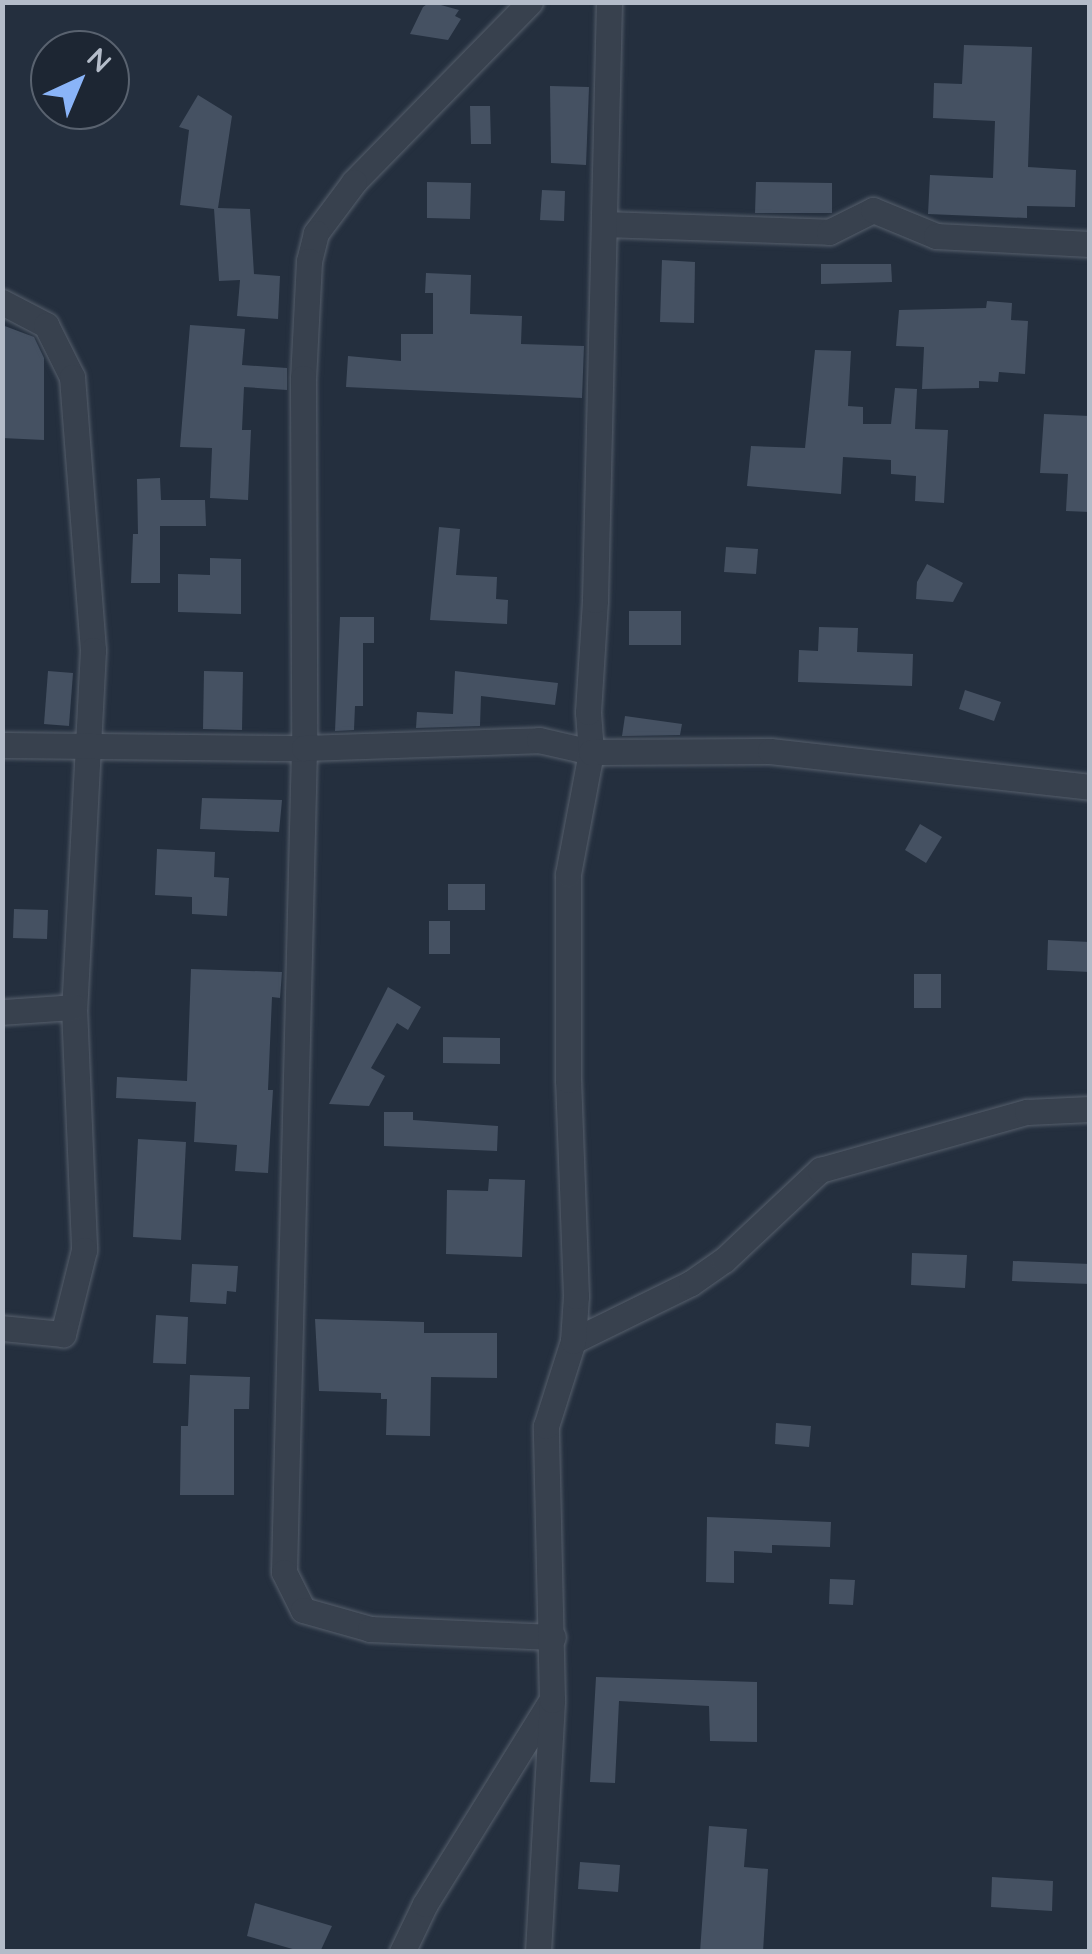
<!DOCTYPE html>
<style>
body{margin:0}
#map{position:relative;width:1092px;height:1954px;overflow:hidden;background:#242f3e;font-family:Quicksand,sans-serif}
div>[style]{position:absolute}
.building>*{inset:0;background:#455162}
.roads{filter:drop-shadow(0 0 2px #565f6c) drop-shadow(0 0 2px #565f6c)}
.street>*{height:25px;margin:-12.5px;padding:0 12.5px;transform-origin:12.5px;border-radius:12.5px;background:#38414e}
span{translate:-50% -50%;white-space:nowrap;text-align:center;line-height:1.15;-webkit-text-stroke:10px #1d2633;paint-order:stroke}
.frame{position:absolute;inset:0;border:5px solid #b4bcc9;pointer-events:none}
.north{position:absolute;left:30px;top:30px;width:100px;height:100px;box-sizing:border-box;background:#1d2633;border:2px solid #59626f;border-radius:50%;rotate:44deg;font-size:28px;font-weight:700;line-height:40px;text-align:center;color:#b4bcc9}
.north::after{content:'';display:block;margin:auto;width:35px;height:45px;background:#8ab4f8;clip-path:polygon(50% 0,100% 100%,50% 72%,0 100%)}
</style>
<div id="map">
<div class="building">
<i style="clip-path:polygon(430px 2px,459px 10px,455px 16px,461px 19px,448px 40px,410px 34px,423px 7px)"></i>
<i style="clip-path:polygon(964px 45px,1032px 47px,1028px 167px,1076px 170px,1075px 207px,1027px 206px,1027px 218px,928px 214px,930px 175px,993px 178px,995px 121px,933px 118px,934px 83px,962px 84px)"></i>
<i style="clip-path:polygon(550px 86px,589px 87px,586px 165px,551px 163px)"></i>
<i style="clip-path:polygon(198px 95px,232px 116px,218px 208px,250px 209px,254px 274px,280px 276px,278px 319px,237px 316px,240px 280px,219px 281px,214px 209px,180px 205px,189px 130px,179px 127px)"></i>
<i style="clip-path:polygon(470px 106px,490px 106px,491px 144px,471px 144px)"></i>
<i style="clip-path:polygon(427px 182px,471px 183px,470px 219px,427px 218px)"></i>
<i style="clip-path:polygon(756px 182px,832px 183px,832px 213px,755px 213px)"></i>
<i style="clip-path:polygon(542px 190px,565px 191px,564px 221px,540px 220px)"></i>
<i style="clip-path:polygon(662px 260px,695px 262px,694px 323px,660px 322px)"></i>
<i style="clip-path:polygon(821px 264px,891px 264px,892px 282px,821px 284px)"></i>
<i style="clip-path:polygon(426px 273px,471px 275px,470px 314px,522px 316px,521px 344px,584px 346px,582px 398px,346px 387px,348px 356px,401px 361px,401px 334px,433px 334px,433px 293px,425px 293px)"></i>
<i style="clip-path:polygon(987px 301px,1012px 303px,1011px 320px,1028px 321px,1025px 374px,999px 372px,998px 382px,979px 381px,979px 388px,922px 389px,924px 347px,896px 346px,899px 310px,986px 308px)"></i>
<i style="clip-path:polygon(2px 325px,34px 337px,44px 358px,44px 440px,2px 438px)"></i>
<i style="clip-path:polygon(190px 325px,245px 329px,242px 365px,287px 368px,287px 390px,244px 387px,242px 430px,251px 430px,248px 500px,210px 498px,212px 448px,180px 447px)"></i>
<i style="clip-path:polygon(815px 350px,851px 351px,848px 406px,863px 407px,863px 424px,891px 424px,895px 388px,917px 389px,915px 429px,948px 430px,944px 503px,915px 501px,916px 476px,891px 474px,891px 460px,843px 457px,841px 494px,747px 486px,751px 446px,805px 448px)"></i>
<i style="clip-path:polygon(1044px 414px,1090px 416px,1090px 512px,1066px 511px,1068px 474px,1040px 473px)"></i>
<i style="clip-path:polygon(160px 478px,161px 500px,205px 500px,206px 526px,160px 526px,160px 583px,131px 583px,133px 534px,138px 534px,137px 479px)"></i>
<i style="clip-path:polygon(439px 527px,460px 529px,456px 575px,497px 577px,496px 599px,508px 600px,507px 624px,430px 620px)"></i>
<i style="clip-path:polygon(726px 547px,758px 549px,756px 574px,724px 572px)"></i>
<i style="clip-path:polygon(210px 558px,241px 559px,241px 614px,178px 612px,178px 574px,210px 575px)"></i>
<i style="clip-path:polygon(927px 564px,963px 583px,953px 602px,916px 599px,917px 582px)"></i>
<i style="clip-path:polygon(629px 611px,681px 611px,681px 645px,629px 645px)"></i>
<i style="clip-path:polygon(340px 617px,374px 617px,374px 643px,363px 643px,363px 706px,355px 706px,354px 730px,335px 731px)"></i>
<i style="clip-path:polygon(819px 627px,858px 628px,857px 652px,913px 654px,912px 686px,798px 682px,799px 650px,818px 651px)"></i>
<i style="clip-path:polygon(48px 671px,73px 673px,69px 726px,44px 724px)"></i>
<i style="clip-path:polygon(204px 671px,243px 672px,242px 730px,203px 729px)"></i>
<i style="clip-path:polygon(455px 671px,558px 683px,555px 705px,481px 696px,480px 726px,416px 728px,417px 712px,453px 714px)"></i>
<i style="clip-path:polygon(965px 690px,1001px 702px,994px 721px,959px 709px)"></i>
<i style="clip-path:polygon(625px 716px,682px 724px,680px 735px,622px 736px)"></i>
<i style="clip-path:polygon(202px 798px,282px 800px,279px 832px,200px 829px)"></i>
<i style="clip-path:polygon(920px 824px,942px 837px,926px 863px,905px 850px)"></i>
<i style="clip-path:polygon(157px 849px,215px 852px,214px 877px,229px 878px,227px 916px,192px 914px,192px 897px,155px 895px)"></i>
<i style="clip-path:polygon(448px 884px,485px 884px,485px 910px,448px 910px)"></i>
<i style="clip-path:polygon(14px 909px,48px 910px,47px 939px,13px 938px)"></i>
<i style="clip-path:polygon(429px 921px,450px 921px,450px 954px,429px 954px)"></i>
<i style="clip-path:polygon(1048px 940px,1090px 942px,1090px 972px,1047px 970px)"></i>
<i style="clip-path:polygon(191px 969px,282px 972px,280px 998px,272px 997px,268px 1090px,273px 1090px,268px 1173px,235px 1171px,237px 1145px,194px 1142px,196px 1102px,116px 1098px,117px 1077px,187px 1081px)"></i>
<i style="clip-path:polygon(914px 974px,941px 974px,941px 1008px,914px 1008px)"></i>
<i style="clip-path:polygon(388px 987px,421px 1007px,408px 1030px,397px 1023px,371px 1068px,385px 1076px,369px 1106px,329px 1104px)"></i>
<i style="clip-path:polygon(443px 1037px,500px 1038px,500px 1064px,443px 1063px)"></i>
<i style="clip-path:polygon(384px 1112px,413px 1112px,413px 1120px,498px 1126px,497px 1151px,384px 1146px)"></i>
<i style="clip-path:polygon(138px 1139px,186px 1142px,181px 1240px,133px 1237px)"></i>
<i style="clip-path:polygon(489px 1179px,525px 1180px,522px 1257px,446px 1254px,447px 1190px,488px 1191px)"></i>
<i style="clip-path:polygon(912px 1253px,967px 1255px,965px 1288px,911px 1285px)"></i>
<i style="clip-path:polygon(1013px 1261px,1090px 1264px,1090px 1284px,1012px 1281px)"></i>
<i style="clip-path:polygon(192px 1264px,238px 1266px,236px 1292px,227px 1291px,226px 1304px,190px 1302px)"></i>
<i style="clip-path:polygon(156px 1315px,188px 1317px,186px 1364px,153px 1363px)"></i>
<i style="clip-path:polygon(315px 1319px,424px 1322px,424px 1333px,497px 1333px,497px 1378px,431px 1377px,430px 1436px,386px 1435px,387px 1399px,381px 1399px,381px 1393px,319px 1391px)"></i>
<i style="clip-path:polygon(190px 1375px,250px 1377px,249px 1409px,234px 1409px,234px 1495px,180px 1495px,181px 1426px,188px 1426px)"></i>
<i style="clip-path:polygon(776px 1423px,811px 1426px,809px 1447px,775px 1444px)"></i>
<i style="clip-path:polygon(707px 1517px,831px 1522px,830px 1547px,772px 1545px,772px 1553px,734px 1551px,734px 1583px,706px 1582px)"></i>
<i style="clip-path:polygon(830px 1579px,855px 1580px,853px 1605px,829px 1604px)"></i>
<i style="clip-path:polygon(596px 1677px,757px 1682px,757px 1742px,710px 1741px,709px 1706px,619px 1701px,615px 1783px,590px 1782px)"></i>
<i style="clip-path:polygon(709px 1826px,747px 1829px,744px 1867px,768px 1869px,763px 1952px,700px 1952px)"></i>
<i style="clip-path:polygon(580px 1862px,620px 1865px,618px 1892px,578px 1889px)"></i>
<i style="clip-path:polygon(992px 1877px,1053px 1881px,1052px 1911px,991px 1907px)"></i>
<i style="clip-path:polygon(255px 1903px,332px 1926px,320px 1952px,303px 1952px,247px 1936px)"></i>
</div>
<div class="roads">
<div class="street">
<i style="left:530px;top:2px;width:252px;rotate:134.4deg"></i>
<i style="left:354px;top:182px;width:64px;rotate:126.7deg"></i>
<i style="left:316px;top:233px;width:29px;rotate:104deg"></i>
<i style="left:309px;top:261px;width:117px;rotate:92.9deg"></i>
<i style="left:303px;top:378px;width:370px;rotate:89.8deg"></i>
<i style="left:304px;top:748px;width:824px;rotate:91.39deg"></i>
<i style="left:284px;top:1572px;width:42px;rotate:63.4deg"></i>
<i style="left:303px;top:1610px;width:70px;rotate:15.8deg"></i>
<i style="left:370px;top:1629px;width:183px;rotate:2.5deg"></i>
<i style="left:604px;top:224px;width:225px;rotate:2deg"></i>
<i style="left:829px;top:232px;width:49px;rotate:-26.6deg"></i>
<i style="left:873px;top:210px;width:68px;rotate:22.4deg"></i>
<i style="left:936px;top:236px;width:154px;rotate:3deg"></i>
<i style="left:2px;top:302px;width:50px;rotate:27.6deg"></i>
<i style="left:46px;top:325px;width:58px;rotate:63.4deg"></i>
<i style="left:72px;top:377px;width:274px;rotate:85.6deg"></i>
<i style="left:93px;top:650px;width:358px;rotate:93deg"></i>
<i style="left:74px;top:1007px;width:243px;rotate:87.6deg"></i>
<i style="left:84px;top:1250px;width:87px;rotate:104deg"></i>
<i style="left:63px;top:1334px;width:61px;rotate:-174.4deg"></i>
<i style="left:2px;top:745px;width:302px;rotate:0.6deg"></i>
<i style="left:304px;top:748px;width:235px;rotate:-1.9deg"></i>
<i style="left:539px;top:740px;width:53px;rotate:13deg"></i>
<i style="left:591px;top:752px;width:40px;rotate:-94.3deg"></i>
<i style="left:588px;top:712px;width:112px;rotate:-86.4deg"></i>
<i style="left:595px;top:600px;width:598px;rotate:-88.66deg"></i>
<i style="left:2px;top:1012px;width:72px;rotate:-4deg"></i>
<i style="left:573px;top:1341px;width:131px;rotate:-26.2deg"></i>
<i style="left:691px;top:1283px;width:40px;rotate:-34.9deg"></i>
<i style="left:724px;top:1260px;width:132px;rotate:-43.2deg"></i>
<i style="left:820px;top:1170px;width:215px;rotate:-15.7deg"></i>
<i style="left:1027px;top:1112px;width:63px;rotate:-2.7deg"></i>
<i style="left:402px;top:1952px;width:53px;rotate:-64.4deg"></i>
<i style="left:425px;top:1904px;width:235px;rotate:-58.2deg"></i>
<i style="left:538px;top:1952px;width:252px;rotate:-86.8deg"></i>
<i style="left:552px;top:1700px;width:274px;rotate:-91.3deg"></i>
<i style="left:546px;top:1426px;width:89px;rotate:-72.4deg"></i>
<i style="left:573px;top:1341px;width:45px;rotate:-86.2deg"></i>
<i style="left:576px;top:1296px;width:216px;rotate:-92.1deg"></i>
<i style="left:568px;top:1080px;width:206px;rotate:-90deg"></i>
<i style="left:568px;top:874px;width:124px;rotate:-79.3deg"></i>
<i style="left:591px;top:752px;width:179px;rotate:-0.3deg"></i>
<i style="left:770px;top:751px;width:322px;rotate:6.4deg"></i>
</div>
</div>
<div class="frame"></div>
<div class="north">N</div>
</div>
